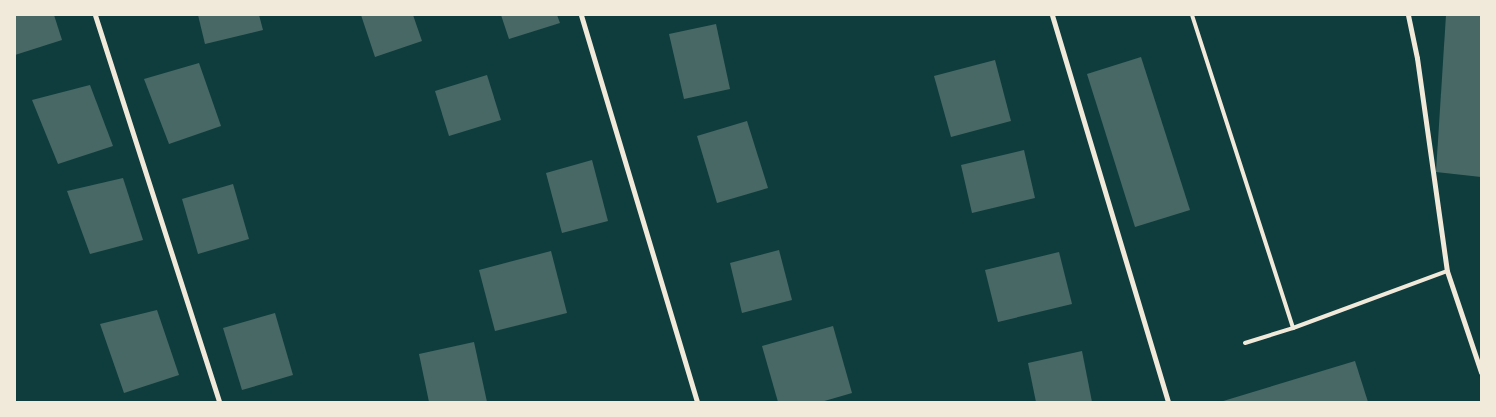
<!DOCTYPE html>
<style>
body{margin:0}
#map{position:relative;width:1496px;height:417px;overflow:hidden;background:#0f3d3e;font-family:Mulish,sans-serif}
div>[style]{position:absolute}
.building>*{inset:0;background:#486865}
.service>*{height:4px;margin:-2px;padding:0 2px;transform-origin:2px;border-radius:2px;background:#f1e9da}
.minor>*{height:5px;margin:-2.5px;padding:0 2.5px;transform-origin:2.5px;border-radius:2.5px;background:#f1e9da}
span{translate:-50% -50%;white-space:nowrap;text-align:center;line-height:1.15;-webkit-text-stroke:4px #f1e9da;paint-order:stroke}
.frame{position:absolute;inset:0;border:16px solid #f1e9da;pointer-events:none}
</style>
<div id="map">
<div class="building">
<i style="clip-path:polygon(15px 15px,54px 15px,62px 40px,15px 55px)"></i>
<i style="clip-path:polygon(198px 15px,259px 15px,263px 30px,205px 44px)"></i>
<i style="clip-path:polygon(361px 15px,413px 15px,422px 41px,375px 57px)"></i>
<i style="clip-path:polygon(501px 15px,557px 15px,560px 23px,509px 39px)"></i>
<i style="clip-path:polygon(1446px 15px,1481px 15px,1481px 177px,1436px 172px)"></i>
<i style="clip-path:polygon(716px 24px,730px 89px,684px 99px,669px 34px)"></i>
<i style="clip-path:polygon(1141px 57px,1190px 210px,1135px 227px,1087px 74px)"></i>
<i style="clip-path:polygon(995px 60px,1011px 121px,951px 137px,934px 76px)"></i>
<i style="clip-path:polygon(199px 63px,221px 126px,169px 144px,144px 79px)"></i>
<i style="clip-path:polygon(487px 75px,501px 120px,449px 136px,435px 91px)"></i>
<i style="clip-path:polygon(90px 85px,113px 146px,58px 164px,32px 100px)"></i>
<i style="clip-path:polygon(747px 121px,768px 188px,717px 203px,697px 136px)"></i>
<i style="clip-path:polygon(1024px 150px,1035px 198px,972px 213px,961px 165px)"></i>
<i style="clip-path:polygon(592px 160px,608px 221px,562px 233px,546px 173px)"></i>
<i style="clip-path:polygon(123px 178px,143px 240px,90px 254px,67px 191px)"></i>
<i style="clip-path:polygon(233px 184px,249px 239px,198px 254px,182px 199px)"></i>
<i style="clip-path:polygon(779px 250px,792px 300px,742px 313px,730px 263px)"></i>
<i style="clip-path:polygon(551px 251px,567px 313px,495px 331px,479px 270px)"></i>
<i style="clip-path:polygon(1059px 252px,1072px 304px,998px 322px,985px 270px)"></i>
<i style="clip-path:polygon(157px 310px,179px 375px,124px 393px,100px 324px)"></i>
<i style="clip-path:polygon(275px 313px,293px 375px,242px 390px,223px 328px)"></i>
<i style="clip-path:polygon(833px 326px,852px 393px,821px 402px,778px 402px,762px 346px)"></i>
<i style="clip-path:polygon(474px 342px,487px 402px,429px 402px,419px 354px)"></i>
<i style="clip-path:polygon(1082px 351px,1092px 402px,1036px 402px,1028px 363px)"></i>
<i style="clip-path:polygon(1355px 361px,1368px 402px,1220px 402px)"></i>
</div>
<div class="service">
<i style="left:1192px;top:15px;width:329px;rotate:72.1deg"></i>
<i style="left:1293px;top:328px;width:164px;rotate:-20.3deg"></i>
<i style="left:1245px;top:343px;width:50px;rotate:-17.4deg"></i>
</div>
<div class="minor">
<i style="left:95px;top:15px;width:406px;rotate:72.2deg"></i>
<i style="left:581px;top:15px;width:404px;rotate:73.3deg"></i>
<i style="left:1052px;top:15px;width:404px;rotate:73.3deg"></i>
<i style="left:1408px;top:15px;width:44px;rotate:78.2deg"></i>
<i style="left:1417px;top:58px;width:215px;rotate:82deg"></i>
<i style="left:1447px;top:271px;width:107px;rotate:71.4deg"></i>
</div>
<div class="frame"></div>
</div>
